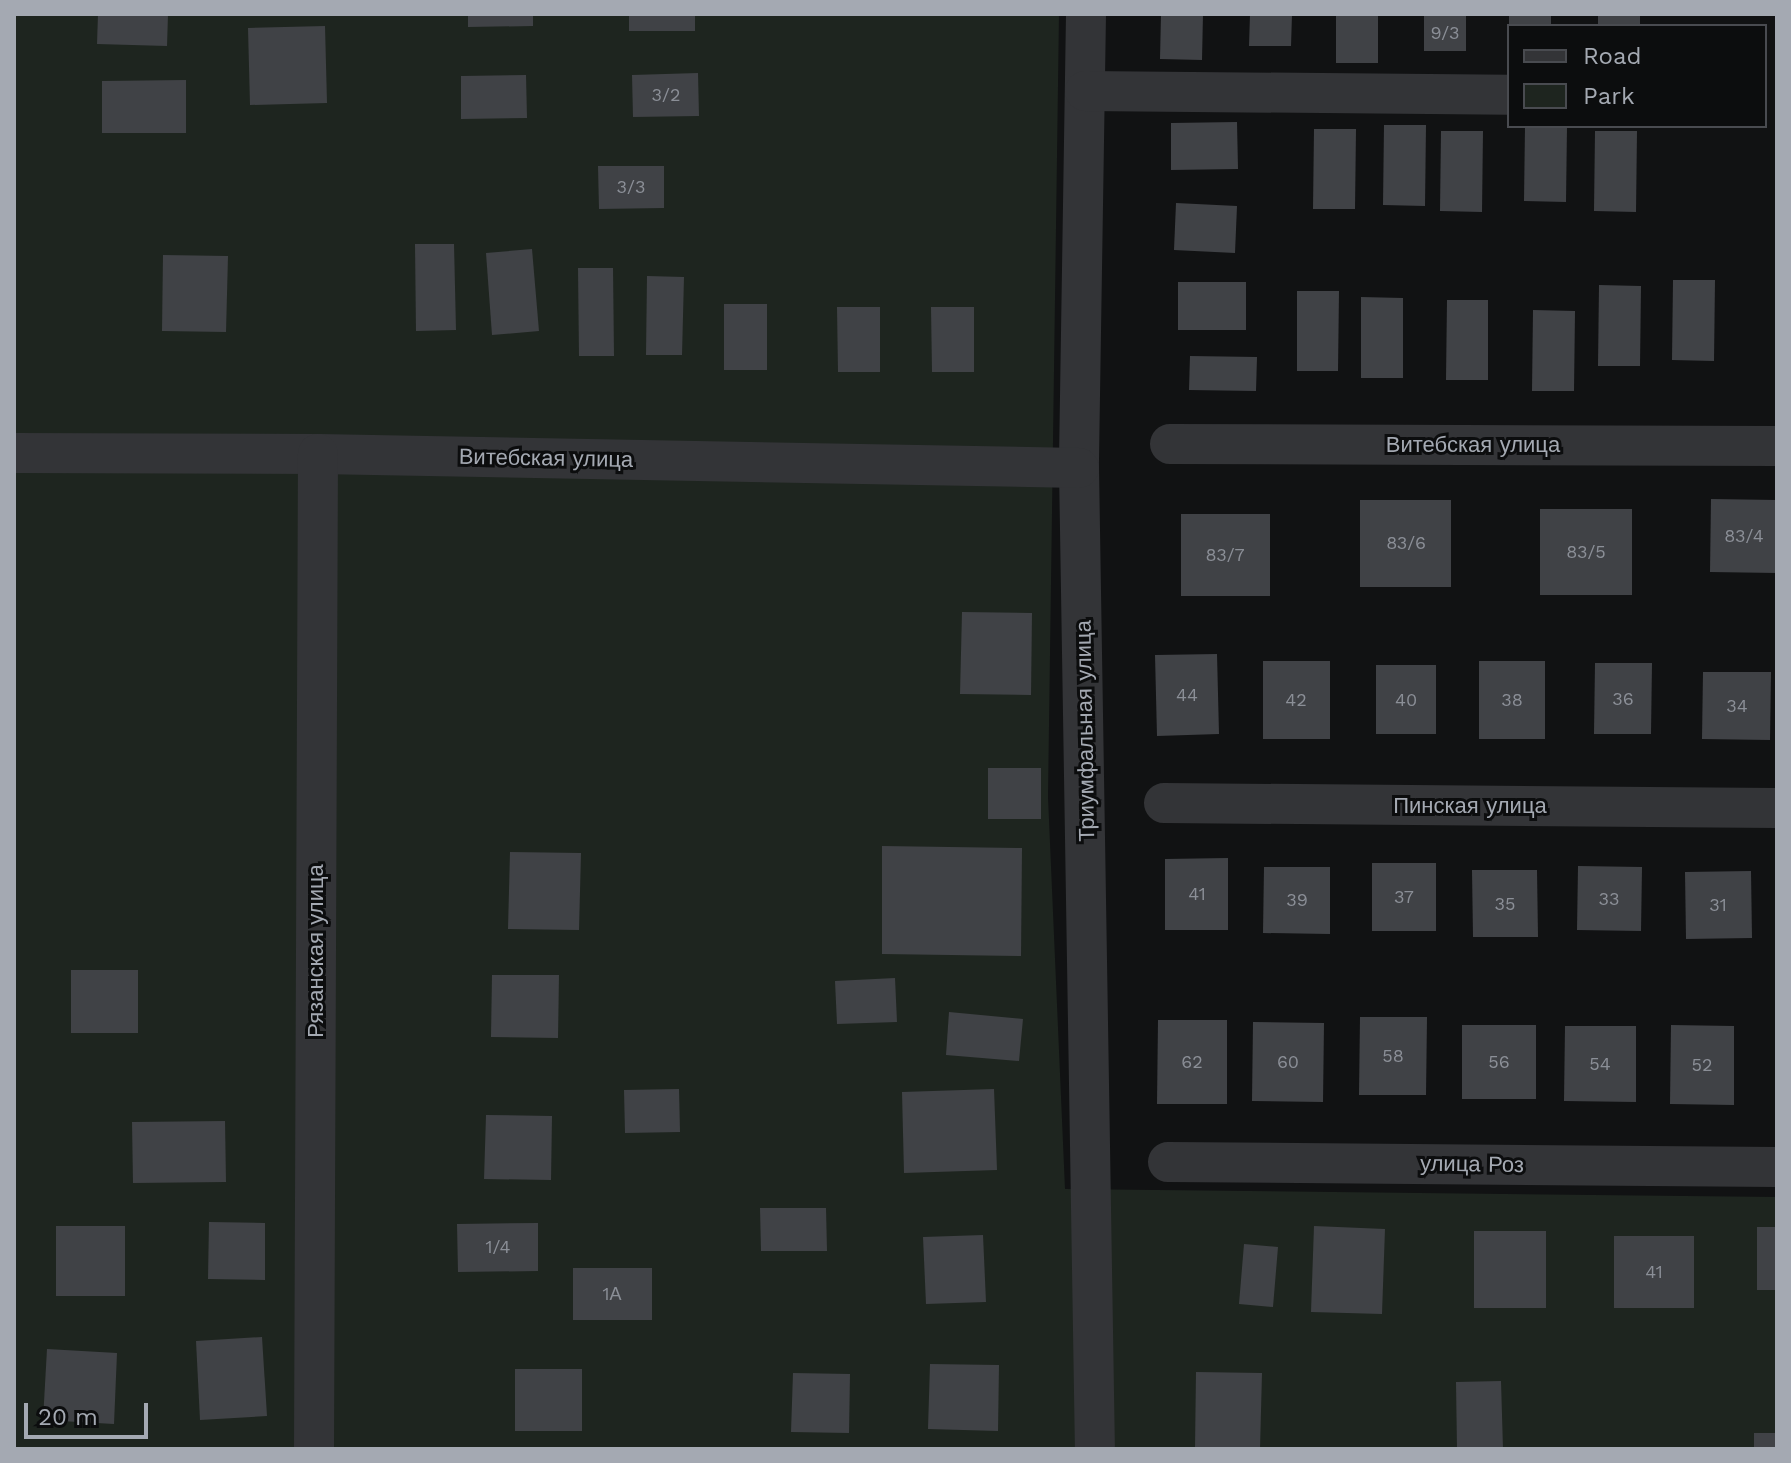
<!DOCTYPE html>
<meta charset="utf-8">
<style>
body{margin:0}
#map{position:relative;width:1791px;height:1463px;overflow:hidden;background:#111213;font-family:"Work Sans",sans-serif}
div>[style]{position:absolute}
.green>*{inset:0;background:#1e251f}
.building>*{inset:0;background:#404246}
.minor>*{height:40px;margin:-20px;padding:0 20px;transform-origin:20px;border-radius:20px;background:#333437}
span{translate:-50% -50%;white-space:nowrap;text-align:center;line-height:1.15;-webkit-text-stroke:6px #0c0d0e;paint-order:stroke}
.number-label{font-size:18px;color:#8b8f97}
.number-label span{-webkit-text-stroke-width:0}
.street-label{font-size:22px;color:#a4a9b2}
.frame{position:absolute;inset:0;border:16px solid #a4a9b2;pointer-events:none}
.legend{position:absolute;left:1507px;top:24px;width:260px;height:104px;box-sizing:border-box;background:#0c0d0e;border:2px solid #494b50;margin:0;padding:10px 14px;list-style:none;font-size:24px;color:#a4a9b2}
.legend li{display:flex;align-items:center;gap:16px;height:40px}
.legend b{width:40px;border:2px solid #494b50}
.scale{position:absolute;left:24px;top:1403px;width:124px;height:36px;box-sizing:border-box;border:4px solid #a4a9b2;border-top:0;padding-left:10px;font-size:24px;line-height:28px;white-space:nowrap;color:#a4a9b2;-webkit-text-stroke:6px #0c0d0e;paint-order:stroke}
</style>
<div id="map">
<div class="green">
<i style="clip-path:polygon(14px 14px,1059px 14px,1048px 797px,1065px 1189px,1777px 1197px,1777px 1449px,14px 1449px)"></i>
</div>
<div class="building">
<i style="clip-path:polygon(98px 14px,168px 14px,167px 46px,97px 44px)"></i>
<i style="clip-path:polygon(468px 14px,533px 14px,533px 26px,468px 27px)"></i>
<i style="clip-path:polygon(629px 14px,695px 14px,695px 31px,629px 31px)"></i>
<i style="clip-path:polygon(1161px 14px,1203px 14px,1202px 60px,1160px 59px)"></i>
<i style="clip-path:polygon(1250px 14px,1292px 14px,1291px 46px,1249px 46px)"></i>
<i style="clip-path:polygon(1336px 14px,1378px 14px,1378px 63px,1336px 63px)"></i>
<i style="clip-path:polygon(1424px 14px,1466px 14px,1466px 51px,1424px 51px)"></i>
<i style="clip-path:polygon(1509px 14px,1551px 14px,1551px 26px,1509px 26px)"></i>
<i style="clip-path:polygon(1598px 14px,1640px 14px,1640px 26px,1598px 26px)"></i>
<i style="clip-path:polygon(325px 26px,327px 103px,250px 105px,248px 28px)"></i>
<i style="clip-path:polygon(698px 73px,699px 116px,633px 117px,632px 75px)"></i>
<i style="clip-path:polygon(526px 75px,527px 118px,461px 119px,461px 76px)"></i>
<i style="clip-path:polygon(186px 80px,186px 133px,102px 133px,102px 81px)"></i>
<i style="clip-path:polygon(1237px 122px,1238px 169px,1171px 170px,1171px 123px)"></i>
<i style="clip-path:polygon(1384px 125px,1426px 125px,1425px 206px,1383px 205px)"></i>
<i style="clip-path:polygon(1525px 126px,1567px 126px,1566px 202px,1524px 201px)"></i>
<i style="clip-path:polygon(1314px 129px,1356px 129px,1355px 209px,1313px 209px)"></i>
<i style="clip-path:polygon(1441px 131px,1483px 131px,1482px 212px,1440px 211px)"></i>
<i style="clip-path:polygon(1595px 131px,1637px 131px,1636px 212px,1594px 211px)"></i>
<i style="clip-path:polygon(598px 166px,664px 166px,664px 208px,599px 209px)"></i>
<i style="clip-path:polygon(1176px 203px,1237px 206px,1235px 253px,1174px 250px)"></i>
<i style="clip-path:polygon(415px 244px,454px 244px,456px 330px,416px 331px)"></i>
<i style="clip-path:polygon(532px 249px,539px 331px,492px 335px,486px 253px)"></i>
<i style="clip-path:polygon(163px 255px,228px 256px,226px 332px,162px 331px)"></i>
<i style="clip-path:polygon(578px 268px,613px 268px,614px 356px,579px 356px)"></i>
<i style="clip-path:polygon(647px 276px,684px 277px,682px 355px,646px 355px)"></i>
<i style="clip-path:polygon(1673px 280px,1715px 280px,1714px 361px,1672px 360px)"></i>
<i style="clip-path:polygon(1178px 282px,1246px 282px,1246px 330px,1178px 330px)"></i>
<i style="clip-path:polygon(1599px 285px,1641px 286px,1640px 366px,1598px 366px)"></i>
<i style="clip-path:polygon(1297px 291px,1339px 291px,1338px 371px,1297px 371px)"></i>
<i style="clip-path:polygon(1361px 297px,1403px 298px,1403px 378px,1361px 378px)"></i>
<i style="clip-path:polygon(1447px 300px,1488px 300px,1488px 380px,1446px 380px)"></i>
<i style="clip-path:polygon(724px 304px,767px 304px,767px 370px,724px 370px)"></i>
<i style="clip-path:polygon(837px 307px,880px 307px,880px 372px,838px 372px)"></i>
<i style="clip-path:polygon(931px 307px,974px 307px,974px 372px,932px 372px)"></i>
<i style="clip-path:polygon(1533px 310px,1575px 311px,1574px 391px,1532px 391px)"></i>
<i style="clip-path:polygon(1190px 356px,1257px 357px,1256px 391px,1189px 390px)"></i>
<i style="clip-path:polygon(1711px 499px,1777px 500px,1777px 573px,1710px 572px)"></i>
<i style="clip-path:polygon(1360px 500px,1451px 500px,1451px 587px,1360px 587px)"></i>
<i style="clip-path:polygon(1540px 509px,1632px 509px,1632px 595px,1540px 595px)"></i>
<i style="clip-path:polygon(1181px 514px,1270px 514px,1270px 596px,1181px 596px)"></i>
<i style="clip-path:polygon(962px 612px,1032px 613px,1031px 695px,960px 694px)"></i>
<i style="clip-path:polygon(1217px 654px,1219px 734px,1157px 736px,1155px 655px)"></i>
<i style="clip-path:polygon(1263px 661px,1330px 661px,1330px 739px,1263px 739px)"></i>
<i style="clip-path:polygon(1479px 661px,1545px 661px,1545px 739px,1479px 739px)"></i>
<i style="clip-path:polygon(1595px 663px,1652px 663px,1651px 734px,1594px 734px)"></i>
<i style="clip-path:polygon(1376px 665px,1436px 665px,1436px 734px,1376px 734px)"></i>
<i style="clip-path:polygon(1703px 672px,1771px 672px,1770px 740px,1702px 739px)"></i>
<i style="clip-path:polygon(988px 768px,1041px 768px,1041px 819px,988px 819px)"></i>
<i style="clip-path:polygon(882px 846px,1022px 848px,1021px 956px,882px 954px)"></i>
<i style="clip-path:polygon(510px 852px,581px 853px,579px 930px,508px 929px)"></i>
<i style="clip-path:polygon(1228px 858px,1228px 930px,1165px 930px,1165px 859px)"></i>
<i style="clip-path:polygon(1372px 863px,1436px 863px,1436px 931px,1372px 931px)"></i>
<i style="clip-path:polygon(1578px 866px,1642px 867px,1641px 931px,1577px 930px)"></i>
<i style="clip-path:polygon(1264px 867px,1330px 867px,1330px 934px,1263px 933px)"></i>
<i style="clip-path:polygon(1472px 870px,1537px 870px,1538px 937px,1473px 937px)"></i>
<i style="clip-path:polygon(1751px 871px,1752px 938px,1686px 939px,1685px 872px)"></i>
<i style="clip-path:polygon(71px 970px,138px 970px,138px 1033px,71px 1033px)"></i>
<i style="clip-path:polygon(492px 975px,559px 975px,558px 1038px,491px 1037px)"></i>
<i style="clip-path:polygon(895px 978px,897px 1022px,837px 1024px,835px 981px)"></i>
<i style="clip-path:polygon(949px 1012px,1023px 1019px,1019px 1061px,946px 1055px)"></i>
<i style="clip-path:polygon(1360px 1017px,1427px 1017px,1426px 1095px,1359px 1095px)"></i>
<i style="clip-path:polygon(1158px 1020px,1227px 1020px,1227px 1104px,1157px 1104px)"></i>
<i style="clip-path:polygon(1253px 1022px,1324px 1023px,1323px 1102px,1252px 1101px)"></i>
<i style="clip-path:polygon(1462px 1025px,1536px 1025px,1536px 1099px,1462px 1099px)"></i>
<i style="clip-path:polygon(1671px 1025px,1734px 1026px,1734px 1105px,1670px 1104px)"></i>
<i style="clip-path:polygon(1565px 1026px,1636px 1026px,1636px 1102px,1564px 1101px)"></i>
<i style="clip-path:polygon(679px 1089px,680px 1132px,625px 1133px,624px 1090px)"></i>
<i style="clip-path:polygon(994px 1089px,997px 1170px,904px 1173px,902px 1092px)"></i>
<i style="clip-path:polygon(486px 1115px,552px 1116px,551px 1180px,484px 1179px)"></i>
<i style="clip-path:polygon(225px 1121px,226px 1182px,133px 1183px,132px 1122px)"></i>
<i style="clip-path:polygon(760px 1208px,826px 1208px,827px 1251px,761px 1251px)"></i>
<i style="clip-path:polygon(209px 1222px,265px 1223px,265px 1280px,208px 1279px)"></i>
<i style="clip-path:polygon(538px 1223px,538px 1271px,458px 1272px,457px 1224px)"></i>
<i style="clip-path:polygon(56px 1226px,125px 1226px,125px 1296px,56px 1296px)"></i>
<i style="clip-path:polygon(1314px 1226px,1385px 1229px,1382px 1314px,1311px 1312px)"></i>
<i style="clip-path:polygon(1757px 1227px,1777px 1227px,1777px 1290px,1757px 1290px)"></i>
<i style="clip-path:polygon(1474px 1231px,1546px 1231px,1546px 1308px,1474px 1308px)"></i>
<i style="clip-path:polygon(983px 1235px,986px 1302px,926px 1304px,923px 1237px)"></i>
<i style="clip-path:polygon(1614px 1236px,1694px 1236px,1694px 1308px,1614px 1308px)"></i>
<i style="clip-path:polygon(1244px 1244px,1278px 1247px,1273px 1307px,1239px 1304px)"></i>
<i style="clip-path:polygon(573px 1268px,652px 1268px,652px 1320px,573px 1320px)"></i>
<i style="clip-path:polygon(262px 1337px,267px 1416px,200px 1420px,196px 1341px)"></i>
<i style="clip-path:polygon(47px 1349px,117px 1353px,114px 1424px,43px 1420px)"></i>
<i style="clip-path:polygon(930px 1364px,999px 1365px,998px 1431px,928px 1429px)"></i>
<i style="clip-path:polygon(515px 1369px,582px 1369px,582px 1431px,515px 1431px)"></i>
<i style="clip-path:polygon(1196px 1372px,1262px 1373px,1260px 1449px,1195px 1448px)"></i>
<i style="clip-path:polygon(793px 1373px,850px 1374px,849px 1433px,791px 1432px)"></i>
<i style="clip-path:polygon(1501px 1381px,1503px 1449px,1457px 1449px,1456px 1382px)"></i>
<i style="clip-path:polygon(1754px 1433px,1777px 1433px,1777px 1449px,1754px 1449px)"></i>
</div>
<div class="minor">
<i style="left:1086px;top:14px;width:454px;rotate:90.9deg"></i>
<i style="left:1079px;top:468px;width:981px;rotate:89.07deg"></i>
<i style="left:1085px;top:91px;width:424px;rotate:0.5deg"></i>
<i style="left:1170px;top:444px;width:607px;rotate:0.19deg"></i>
<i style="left:14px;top:453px;width:304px;rotate:0.2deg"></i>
<i style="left:318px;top:454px;width:761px;rotate:1.05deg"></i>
<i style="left:1164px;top:803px;width:613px;rotate:0.47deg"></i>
<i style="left:1168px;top:1162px;width:609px;rotate:0.47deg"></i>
<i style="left:314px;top:1449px;width:995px;rotate:-89.77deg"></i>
</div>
<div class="number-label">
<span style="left:1445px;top:33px">9/3</span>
<span style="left:666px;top:95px">3/2</span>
<span style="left:631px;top:187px">3/3</span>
<span style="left:1744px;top:536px">83/4</span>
<span style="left:1406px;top:543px">83/6</span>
<span style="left:1586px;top:552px">83/5</span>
<span style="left:1225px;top:555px">83/7</span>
<span style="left:1187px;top:695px">44</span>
<span style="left:1623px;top:699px">36</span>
<span style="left:1296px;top:700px">42</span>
<span style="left:1406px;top:700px">40</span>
<span style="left:1512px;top:700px">38</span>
<span style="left:1737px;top:706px">34</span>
<span style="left:1197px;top:894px">41</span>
<span style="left:1404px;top:897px">37</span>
<span style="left:1609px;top:899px">33</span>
<span style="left:1297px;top:900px">39</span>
<span style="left:1505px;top:904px">35</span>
<span style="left:1718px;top:905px">31</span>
<span style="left:1393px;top:1056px">58</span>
<span style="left:1192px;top:1062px">62</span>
<span style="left:1288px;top:1062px">60</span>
<span style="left:1499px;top:1062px">56</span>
<span style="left:1600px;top:1064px">54</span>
<span style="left:1702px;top:1065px">52</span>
<span style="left:498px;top:1247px">1/4</span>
<span style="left:1654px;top:1272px">41</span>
<span style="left:612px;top:1294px">1А</span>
</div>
<div class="street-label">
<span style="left:1473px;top:445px">Витебская улица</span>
<span style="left:546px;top:458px;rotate:1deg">Витебская улица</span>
<span style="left:1085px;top:731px;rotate:-91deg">Триумфальная улица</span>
<span style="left:1470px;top:806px">Пинская улица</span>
<span style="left:316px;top:951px;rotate:-90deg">Рязанская улица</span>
<span style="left:1472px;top:1164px;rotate:1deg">улица Роз</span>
</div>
<div class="frame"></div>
<ul class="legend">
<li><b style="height:10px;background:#333437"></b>Road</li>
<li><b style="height:22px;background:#1e251f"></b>Park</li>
</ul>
<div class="scale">20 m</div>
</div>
